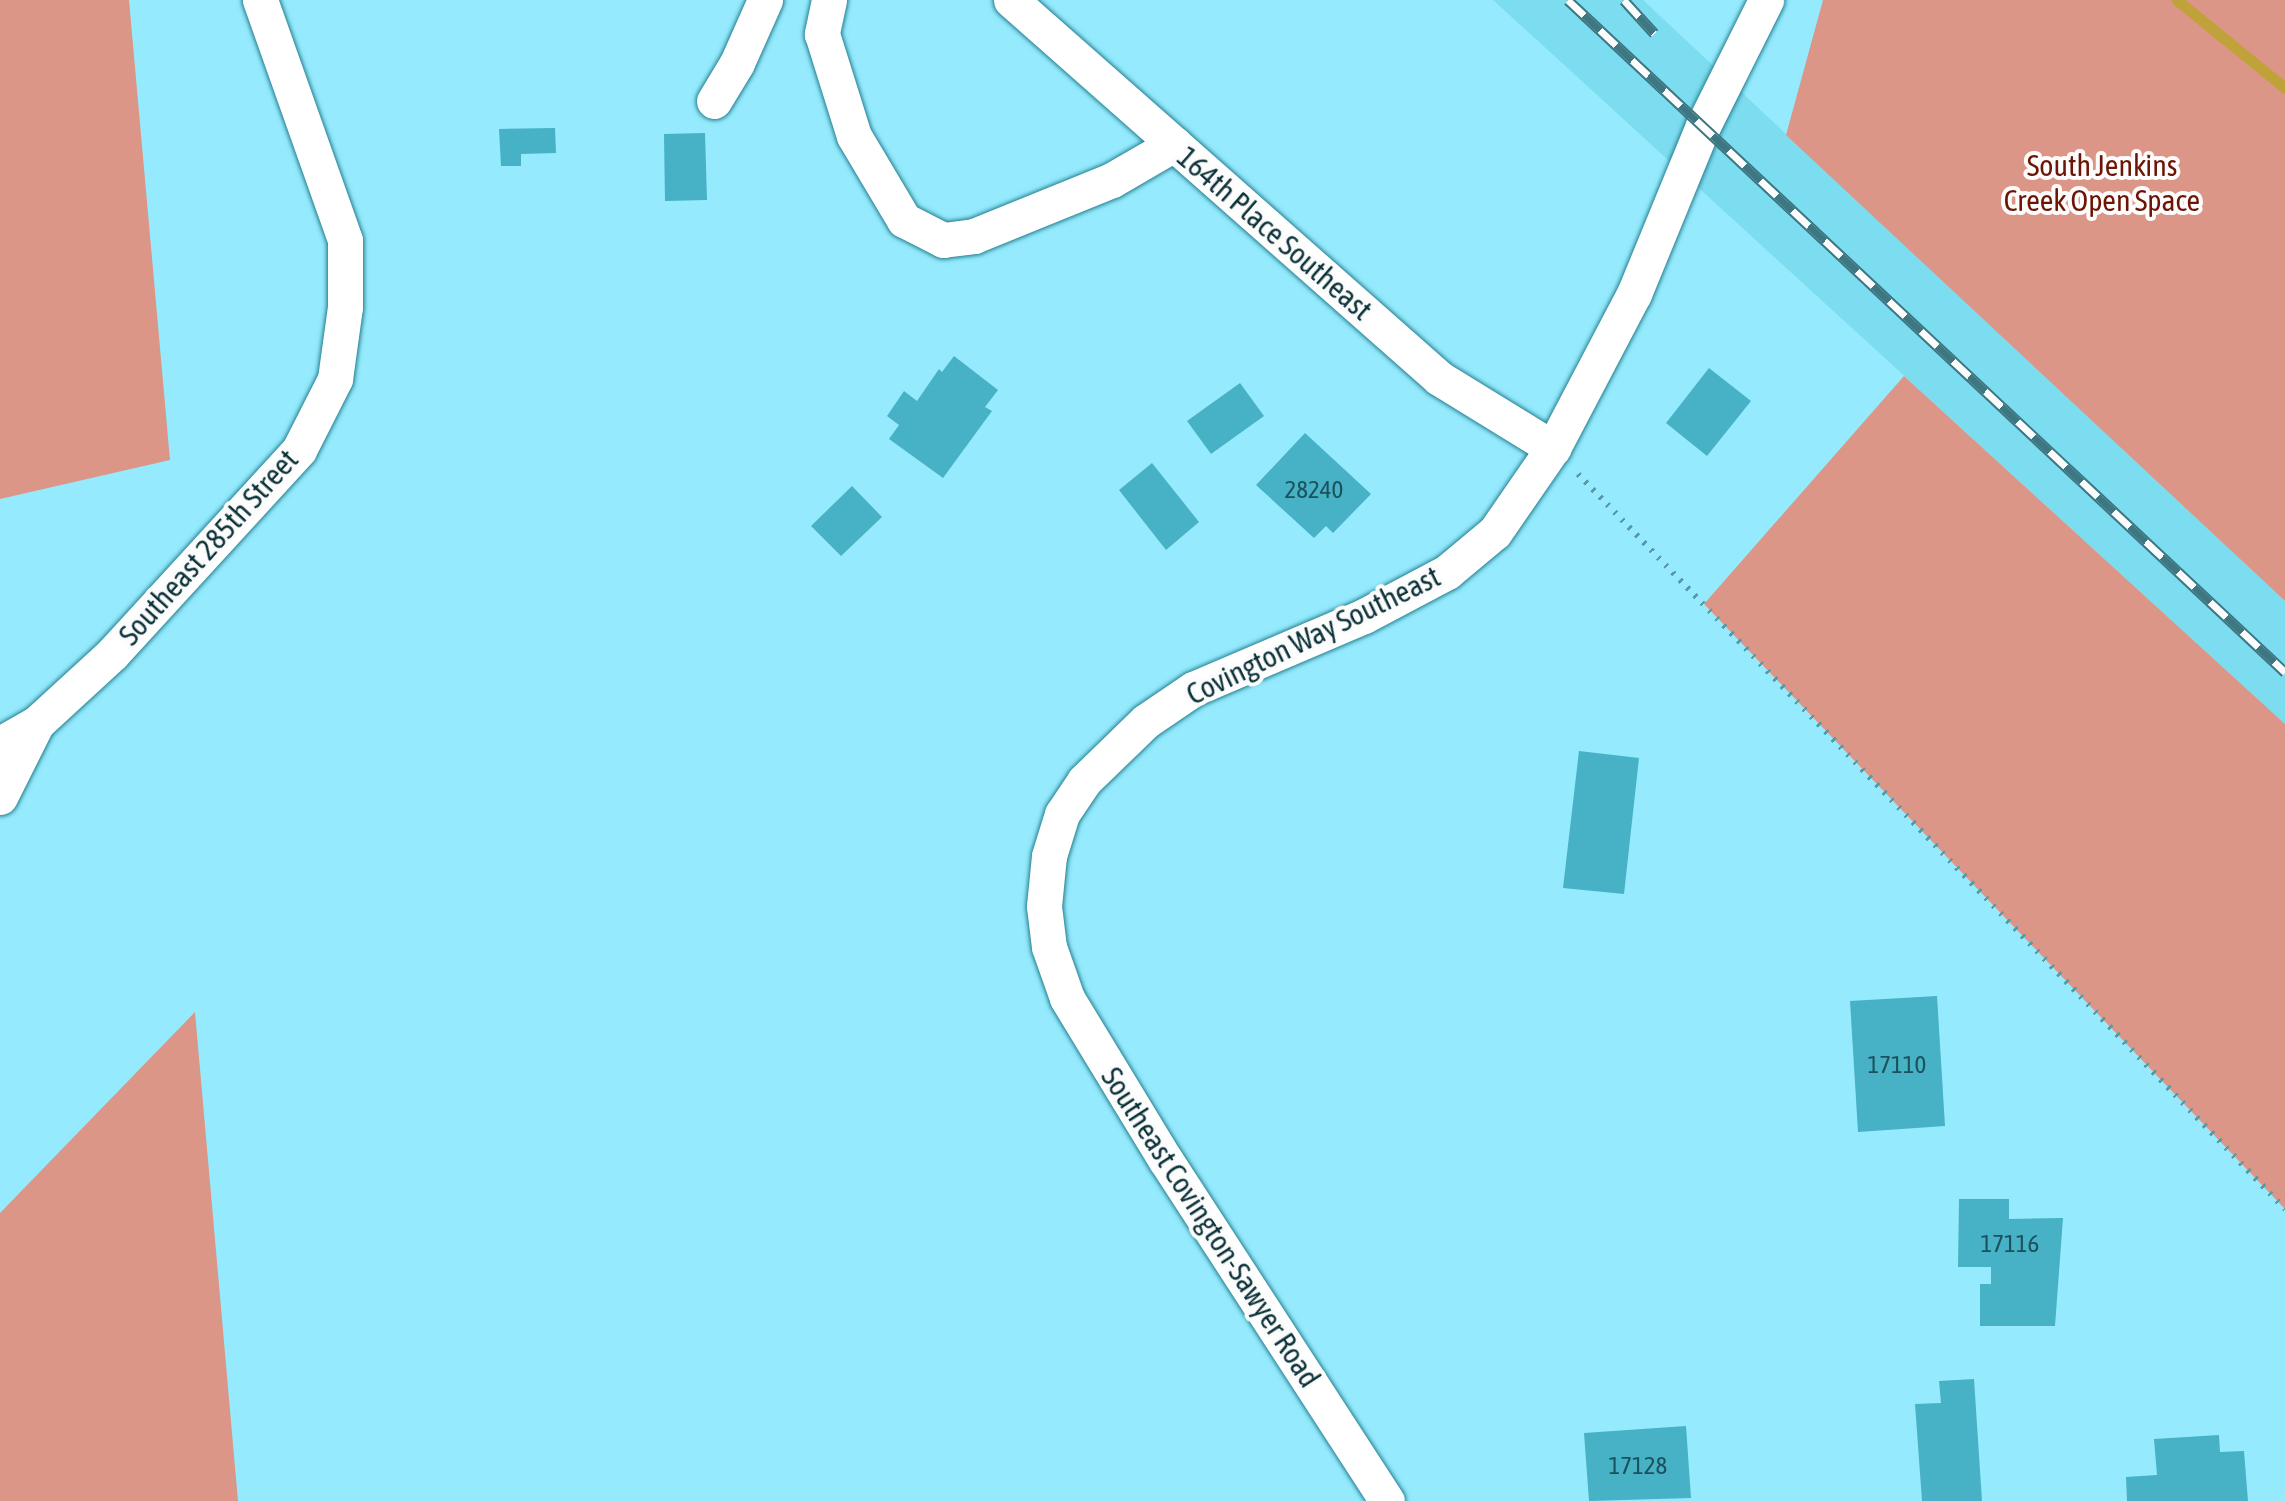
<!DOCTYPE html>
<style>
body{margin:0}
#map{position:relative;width:2285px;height:1501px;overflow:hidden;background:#95ebfd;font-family:"Asap Condensed",sans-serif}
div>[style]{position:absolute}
.built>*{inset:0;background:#7dddf0}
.green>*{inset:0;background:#db9687}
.stream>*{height:11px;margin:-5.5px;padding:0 5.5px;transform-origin:5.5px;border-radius:5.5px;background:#c0a23a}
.building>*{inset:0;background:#47b1c5}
.path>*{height:6px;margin-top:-3px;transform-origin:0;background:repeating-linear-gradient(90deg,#599aa8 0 2.5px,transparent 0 10.5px)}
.roads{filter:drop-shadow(0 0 2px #237f90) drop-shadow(0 0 2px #237f90)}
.minor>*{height:35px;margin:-17.5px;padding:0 17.5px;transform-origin:17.5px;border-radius:17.5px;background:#fff}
.rail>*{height:11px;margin-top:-5.5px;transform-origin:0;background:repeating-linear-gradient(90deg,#fcfcfc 0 22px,#3e7681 0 44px);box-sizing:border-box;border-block:2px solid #3e7681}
span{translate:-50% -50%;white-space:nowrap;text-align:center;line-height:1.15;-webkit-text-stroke:8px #fcfcfc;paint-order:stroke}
.number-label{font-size:25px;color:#1b525c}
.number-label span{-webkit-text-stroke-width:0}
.park-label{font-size:30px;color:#6d1504}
.street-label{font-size:30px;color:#0c3239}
</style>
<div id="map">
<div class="built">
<i style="clip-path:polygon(1493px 0,1643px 0,2285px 601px,2285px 724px)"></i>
</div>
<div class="green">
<i style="clip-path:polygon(0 0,129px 0,170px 460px,0 499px)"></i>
<i style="clip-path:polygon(1823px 0,2285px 0,2285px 601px,1786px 135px)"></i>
<i style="clip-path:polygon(1904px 376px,2285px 724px,2285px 1209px,1704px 604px)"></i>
<i style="clip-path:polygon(195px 1012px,238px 1501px,0 1501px,0 1213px)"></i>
</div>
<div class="stream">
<i style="left:2177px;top:0;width:139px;rotate:39.2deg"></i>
</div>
<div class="building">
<i style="clip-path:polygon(555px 128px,556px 153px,521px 154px,521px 166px,501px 166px,499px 129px)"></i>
<i style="clip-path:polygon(705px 133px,707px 200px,665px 201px,664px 134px)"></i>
<i style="clip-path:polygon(954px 356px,998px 390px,985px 407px,992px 411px,943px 478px,889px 439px,899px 425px,887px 416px,904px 391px,917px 401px,939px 369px,942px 372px)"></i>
<i style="clip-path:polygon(1709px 368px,1751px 401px,1707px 456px,1666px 423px)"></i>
<i style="clip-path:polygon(1240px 383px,1264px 416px,1211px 454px,1187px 421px)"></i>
<i style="clip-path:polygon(1305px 433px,1371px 494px,1333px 533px,1326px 526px,1314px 538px,1256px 485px)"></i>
<i style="clip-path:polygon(1152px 463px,1199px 522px,1166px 550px,1119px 490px)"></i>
<i style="clip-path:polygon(852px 486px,882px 517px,841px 556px,811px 526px)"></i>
<i style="clip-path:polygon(1579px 751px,1639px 758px,1624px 894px,1563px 888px)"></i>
<i style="clip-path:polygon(1937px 996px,1945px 1126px,1858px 1132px,1850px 1001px)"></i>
<i style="clip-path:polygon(1959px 1199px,2009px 1199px,2009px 1219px,2063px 1218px,2055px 1326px,1980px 1326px,1980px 1284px,1991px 1284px,1991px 1267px,1958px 1267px)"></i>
<i style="clip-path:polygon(1974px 1379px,1982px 1501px,1922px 1501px,1915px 1404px,1941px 1403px,1939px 1381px)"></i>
<i style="clip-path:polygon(1686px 1426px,1691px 1498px,1589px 1501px,1584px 1433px)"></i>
<i style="clip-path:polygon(2219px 1435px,2220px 1452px,2244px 1451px,2248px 1501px,2127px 1501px,2126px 1477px,2157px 1475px,2154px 1439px)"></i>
</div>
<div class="path">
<i style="left:1578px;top:474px;width:1020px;rotate:46.11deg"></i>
</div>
<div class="roads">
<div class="minor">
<i style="left:829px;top:0;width:35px;rotate:102deg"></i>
<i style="left:822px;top:34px;width:107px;rotate:72.6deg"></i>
<i style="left:854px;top:136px;width:98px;rotate:59.2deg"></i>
<i style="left:904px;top:220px;width:44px;rotate:27.1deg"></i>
<i style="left:943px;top:240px;width:31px;rotate:-7deg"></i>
<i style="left:974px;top:236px;width:149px;rotate:-22.1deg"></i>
<i style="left:1112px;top:180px;width:72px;rotate:-30.1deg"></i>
<i style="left:1011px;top:0;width:571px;rotate:41.45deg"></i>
<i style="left:1439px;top:378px;width:134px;rotate:31.6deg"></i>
<i style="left:714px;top:101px;width:44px;rotate:-58.8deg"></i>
<i style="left:737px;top:63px;width:69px;rotate:-66deg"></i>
<i style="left:0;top:744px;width:43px;rotate:-29.6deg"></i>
<i style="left:37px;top:723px;width:103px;rotate:-42.6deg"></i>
<i style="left:113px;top:653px;width:275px;rotate:-47.5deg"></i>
<i style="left:299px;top:450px;width:80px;rotate:-63.1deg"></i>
<i style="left:335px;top:379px;width:73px;rotate:-82.1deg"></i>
<i style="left:345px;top:307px;width:67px;rotate:-90deg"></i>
<i style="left:345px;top:240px;width:255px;rotate:-109.5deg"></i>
<i style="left:0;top:797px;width:83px;rotate:-63.4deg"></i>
<i style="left:1387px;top:1501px;width:406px;rotate:-123deg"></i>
<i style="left:1166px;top:1161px;width:191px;rotate:-121.3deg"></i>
<i style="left:1067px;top:998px;width:54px;rotate:-109.4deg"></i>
<i style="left:1049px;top:947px;width:41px;rotate:-97deg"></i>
<i style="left:1044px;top:906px;width:50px;rotate:-84.3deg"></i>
<i style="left:1049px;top:856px;width:44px;rotate:-72.8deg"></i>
<i style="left:1062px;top:814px;width:40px;rotate:-56deg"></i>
<i style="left:1084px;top:781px;width:86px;rotate:-44.1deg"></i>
<i style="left:1146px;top:721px;width:57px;rotate:-34.2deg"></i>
<i style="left:1193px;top:689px;width:186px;rotate:-23.1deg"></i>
<i style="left:1364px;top:616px;width:94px;rotate:-27.9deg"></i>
<i style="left:1447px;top:572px;width:62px;rotate:-39.8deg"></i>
<i style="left:1495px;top:532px;width:102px;rotate:-55.4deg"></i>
<i style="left:1553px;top:448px;width:174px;rotate:-62.3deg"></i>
<i style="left:1634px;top:294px;width:182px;rotate:-67.7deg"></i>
<i style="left:1703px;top:126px;width:141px;rotate:-63.4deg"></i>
</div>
</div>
<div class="rail">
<i style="left:1568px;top:0;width:983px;rotate:43.14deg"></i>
<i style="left:1624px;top:0;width:45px;rotate:47.7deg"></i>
</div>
<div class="number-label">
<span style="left:1314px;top:489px">28240</span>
<span style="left:1897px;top:1064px">17110</span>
<span style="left:2010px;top:1243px">17116</span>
<span style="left:1638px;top:1465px">17128</span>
</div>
<div class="park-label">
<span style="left:2102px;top:182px">South Jenkins<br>Creek Open Space</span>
</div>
<div class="street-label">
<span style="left:1275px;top:233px;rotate:41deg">164th Place Southeast</span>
<span style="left:208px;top:547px;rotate:-48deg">Southeast 285th Street</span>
<span style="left:1313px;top:635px;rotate:-26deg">Covington Way Southeast</span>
<span style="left:1211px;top:1227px;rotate:57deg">Southeast Covington-Sawyer Road</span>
</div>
</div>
